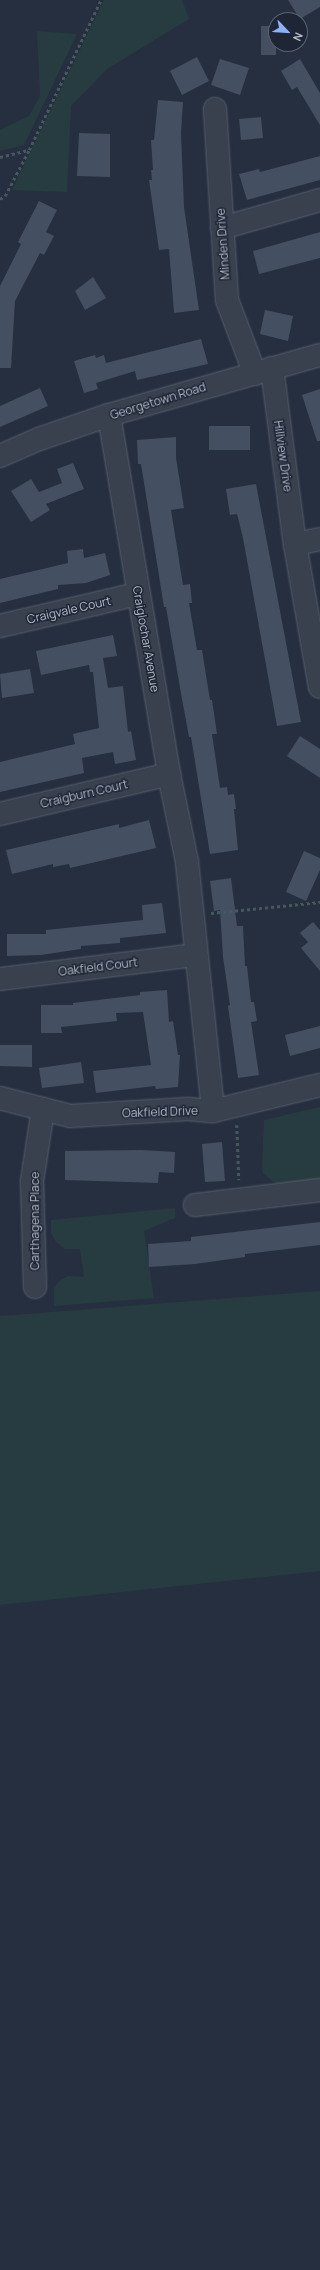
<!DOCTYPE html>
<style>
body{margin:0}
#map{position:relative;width:320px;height:2270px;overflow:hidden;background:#252f3f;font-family:Manrope,sans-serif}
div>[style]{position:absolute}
.green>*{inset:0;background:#273c40}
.building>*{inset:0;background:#444f61}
.path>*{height:2.5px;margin-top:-1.25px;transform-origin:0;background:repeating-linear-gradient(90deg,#45595d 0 3px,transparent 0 6px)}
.roads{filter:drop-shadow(0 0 1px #575f6d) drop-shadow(0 0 1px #575f6d)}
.minor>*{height:22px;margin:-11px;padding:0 11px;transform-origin:11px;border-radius:11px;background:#39414f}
span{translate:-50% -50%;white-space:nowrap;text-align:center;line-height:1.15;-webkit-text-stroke:3px #1e2635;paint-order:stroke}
.street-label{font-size:12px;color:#b6bdca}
.north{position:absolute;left:268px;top:12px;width:40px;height:40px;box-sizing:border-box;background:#1e2635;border:1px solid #5b6271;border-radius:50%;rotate:115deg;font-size:11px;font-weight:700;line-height:16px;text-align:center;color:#b6bdca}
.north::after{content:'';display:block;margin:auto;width:14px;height:18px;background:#8db1f7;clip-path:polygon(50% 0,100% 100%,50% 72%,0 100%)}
</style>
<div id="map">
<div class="green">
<i style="clip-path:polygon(104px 0,182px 0,189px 19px,107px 69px,71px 106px,67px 192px,12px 190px)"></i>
<i style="clip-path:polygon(37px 31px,77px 34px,24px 145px,0 151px,0 130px,29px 116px,40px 96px)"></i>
<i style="clip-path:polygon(320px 1107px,320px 1180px,280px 1184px,272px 1181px,263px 1173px,262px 1165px,264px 1120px)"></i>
<i style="clip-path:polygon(175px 1208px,175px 1218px,144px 1231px,154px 1298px,54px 1306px,54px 1288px,59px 1281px,68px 1276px,84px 1277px,80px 1249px,65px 1249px,56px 1242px,51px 1233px,51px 1220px)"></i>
<i style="clip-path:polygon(320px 1291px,320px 1571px,0 1605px,0 1316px)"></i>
</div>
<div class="building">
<i style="clip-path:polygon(288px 0,320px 0,320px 7px,300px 19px)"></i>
<i style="clip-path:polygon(261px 26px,276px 26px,276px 55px,261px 55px)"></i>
<i style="clip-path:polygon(197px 57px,209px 81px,182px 95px,170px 71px)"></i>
<i style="clip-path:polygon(220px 59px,249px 68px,240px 95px,211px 85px)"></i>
<i style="clip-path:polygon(300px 59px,320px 93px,320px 125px,297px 87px,292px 90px,281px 71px)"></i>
<i style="clip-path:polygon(158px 100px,183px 102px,181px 133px,184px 207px,199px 310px,174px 313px,169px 249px,159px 250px,149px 180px,152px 180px,151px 170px,153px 170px,151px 140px,154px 140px)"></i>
<i style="clip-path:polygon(261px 117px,263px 138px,241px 140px,239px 119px)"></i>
<i style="clip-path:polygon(79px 133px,110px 134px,110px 177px,77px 176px)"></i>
<i style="clip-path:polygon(320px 156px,320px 180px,247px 200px,239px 174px,259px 169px,260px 172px)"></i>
<i style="clip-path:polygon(39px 201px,57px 210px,46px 232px,54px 236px,44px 255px,40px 253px,15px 301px,11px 368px,0 368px,0 286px,21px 244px,18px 242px)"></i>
<i style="clip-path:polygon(320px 232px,320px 258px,259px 274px,253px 251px)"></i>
<i style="clip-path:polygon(93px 277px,106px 298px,85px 310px,75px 291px)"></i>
<i style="clip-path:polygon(265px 310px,293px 316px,288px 341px,260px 334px)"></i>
<i style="clip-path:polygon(201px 339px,208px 364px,137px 380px,135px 371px,96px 383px,98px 389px,84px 393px,74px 361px,95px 355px,96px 358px,104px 355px,106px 363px)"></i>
<i style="clip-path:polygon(40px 388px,48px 406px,0 427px,0 406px)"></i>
<i style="clip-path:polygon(320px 389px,320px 441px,317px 441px,302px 395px)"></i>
<i style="clip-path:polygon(209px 426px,250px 426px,250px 450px,209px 450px)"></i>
<i style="clip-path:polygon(176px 437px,176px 458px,184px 508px,171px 510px,183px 585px,190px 584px,192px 603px,189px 603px,197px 650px,202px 650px,210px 700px,212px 700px,217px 734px,212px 734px,220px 788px,227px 787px,228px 795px,234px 794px,236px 809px,234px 809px,238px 850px,210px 854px,191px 737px,189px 737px,182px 699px,166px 607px,164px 607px,141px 464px,138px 464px,137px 440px)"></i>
<i style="clip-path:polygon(73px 463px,84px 489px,46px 504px,50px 510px,31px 522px,11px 491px,31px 479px,39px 492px,62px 483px,57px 469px)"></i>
<i style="clip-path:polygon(256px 484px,301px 722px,277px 726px,243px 538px,237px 514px,230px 515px,226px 489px)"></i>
<i style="clip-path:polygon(83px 549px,84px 558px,105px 553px,110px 575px,86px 583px,58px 585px,58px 589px,0 603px,0 579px,68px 563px,67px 551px)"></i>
<i style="clip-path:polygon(113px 635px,117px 656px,103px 658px,108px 688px,123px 686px,128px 732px,131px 731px,136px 760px,115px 764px,113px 752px,82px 758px,84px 773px,0 792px,0 762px,75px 744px,73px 734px,99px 728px,93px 672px,90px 672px,89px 665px,41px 675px,36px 651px)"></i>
<i style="clip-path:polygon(30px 669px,34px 693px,2px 698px,0 674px)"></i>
<i style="clip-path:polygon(300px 736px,320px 749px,320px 778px,287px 756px)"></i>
<i style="clip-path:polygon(149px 820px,156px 848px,70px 868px,69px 864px,53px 867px,53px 864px,12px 874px,6px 850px,119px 824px,119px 828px)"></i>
<i style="clip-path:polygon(304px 851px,320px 858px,320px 870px,306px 901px,286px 892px)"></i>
<i style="clip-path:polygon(231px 878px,237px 926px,243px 926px,245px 966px,247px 966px,251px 1002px,254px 1002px,257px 1021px,251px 1022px,259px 1075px,238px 1078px,228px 1006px,230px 1005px,223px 957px,220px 910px,214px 911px,210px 881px)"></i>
<i style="clip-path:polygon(162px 903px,166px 933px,120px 938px,120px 943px,81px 946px,81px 949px,41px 955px,7px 956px,7px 934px,46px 934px,46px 930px,143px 920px,142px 905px)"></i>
<i style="clip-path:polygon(313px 922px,320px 930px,320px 971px,301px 948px,308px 942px,300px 933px)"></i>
<i style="clip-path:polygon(167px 990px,169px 1022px,173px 1021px,178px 1055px,180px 1055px,178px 1087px,156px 1089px,155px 1086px,96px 1093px,93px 1071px,151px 1065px,143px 1012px,116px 1013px,117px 1021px,61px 1027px,62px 1033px,41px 1033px,41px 1005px,73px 1005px,73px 1003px,140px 995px,140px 992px)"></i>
<i style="clip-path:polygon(320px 1026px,320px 1048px,290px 1056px,285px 1035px)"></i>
<i style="clip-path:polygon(0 1045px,32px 1045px,32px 1067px,0 1066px)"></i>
<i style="clip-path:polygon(81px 1062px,84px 1083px,42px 1088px,39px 1068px)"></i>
<i style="clip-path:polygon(222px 1142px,225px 1181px,205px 1182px,202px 1144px)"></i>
<i style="clip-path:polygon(141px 1150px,175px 1152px,174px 1173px,159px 1172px,158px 1183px,65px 1180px,65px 1151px)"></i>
<i style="clip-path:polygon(320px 1222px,320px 1245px,245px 1254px,245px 1257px,195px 1264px,149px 1267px,148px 1244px,191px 1241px,191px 1237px)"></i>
</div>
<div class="path">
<i style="left:0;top:157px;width:30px;rotate:-14deg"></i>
<i style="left:0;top:199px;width:6px;rotate:-31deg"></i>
<i style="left:5px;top:196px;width:52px;rotate:-62.4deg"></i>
<i style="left:29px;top:150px;width:166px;rotate:-64.4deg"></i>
<i style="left:211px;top:913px;width:110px;rotate:-5.8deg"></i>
<i style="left:237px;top:1125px;width:55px;rotate:87.9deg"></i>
</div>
<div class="roads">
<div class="minor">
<i style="left:215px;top:109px;width:191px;rotate:86.4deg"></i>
<i style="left:227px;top:300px;width:79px;rotate:69.3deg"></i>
<i style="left:222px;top:228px;width:102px;rotate:-15.9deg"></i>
<i style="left:272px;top:368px;width:177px;rotate:82.6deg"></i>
<i style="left:295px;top:544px;width:145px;rotate:80.1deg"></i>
<i style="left:109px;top:415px;width:364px;rotate:80.5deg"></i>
<i style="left:169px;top:774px;width:90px;rotate:78.4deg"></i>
<i style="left:187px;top:862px;width:250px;rotate:84deg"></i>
<i style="left:0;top:456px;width:43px;rotate:-23.6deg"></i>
<i style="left:39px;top:439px;width:74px;rotate:-18.9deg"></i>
<i style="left:109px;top:415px;width:219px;rotate:-15.9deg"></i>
<i style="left:295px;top:544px;width:25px;rotate:-11deg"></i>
<i style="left:0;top:626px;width:142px;rotate:-13.1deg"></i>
<i style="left:0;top:814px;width:174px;rotate:-13.3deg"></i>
<i style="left:0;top:979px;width:197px;rotate:-7deg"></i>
<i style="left:0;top:1098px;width:72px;rotate:14.4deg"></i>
<i style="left:70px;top:1116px;width:118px;rotate:-3.4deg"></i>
<i style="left:188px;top:1109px;width:25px;rotate:5deg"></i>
<i style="left:213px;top:1111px;width:110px;rotate:-13.7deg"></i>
<i style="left:195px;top:1205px;width:126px;rotate:-6.8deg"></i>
<i style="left:35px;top:1287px;width:106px;rotate:-91.6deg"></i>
<i style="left:32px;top:1181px;width:73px;rotate:-81.3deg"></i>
</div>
</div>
<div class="street-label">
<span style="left:223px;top:244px;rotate:-94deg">Minden Drive</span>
<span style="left:158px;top:401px;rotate:-17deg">Georgetown Road</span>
<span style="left:283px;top:456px;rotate:82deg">Hillview Drive</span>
<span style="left:69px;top:610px;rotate:-13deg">Craigvale Court</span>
<span style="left:146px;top:639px;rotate:80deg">Craiglochar Avenue</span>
<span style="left:84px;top:794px;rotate:-13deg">Craigburn Court</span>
<span style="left:98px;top:967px;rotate:-7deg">Oakfield Court</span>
<span style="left:160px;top:1112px;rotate:-2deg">Oakfield Drive</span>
<span style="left:35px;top:1221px;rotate:-90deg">Carthagena Place</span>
</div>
<div class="north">N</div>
</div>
